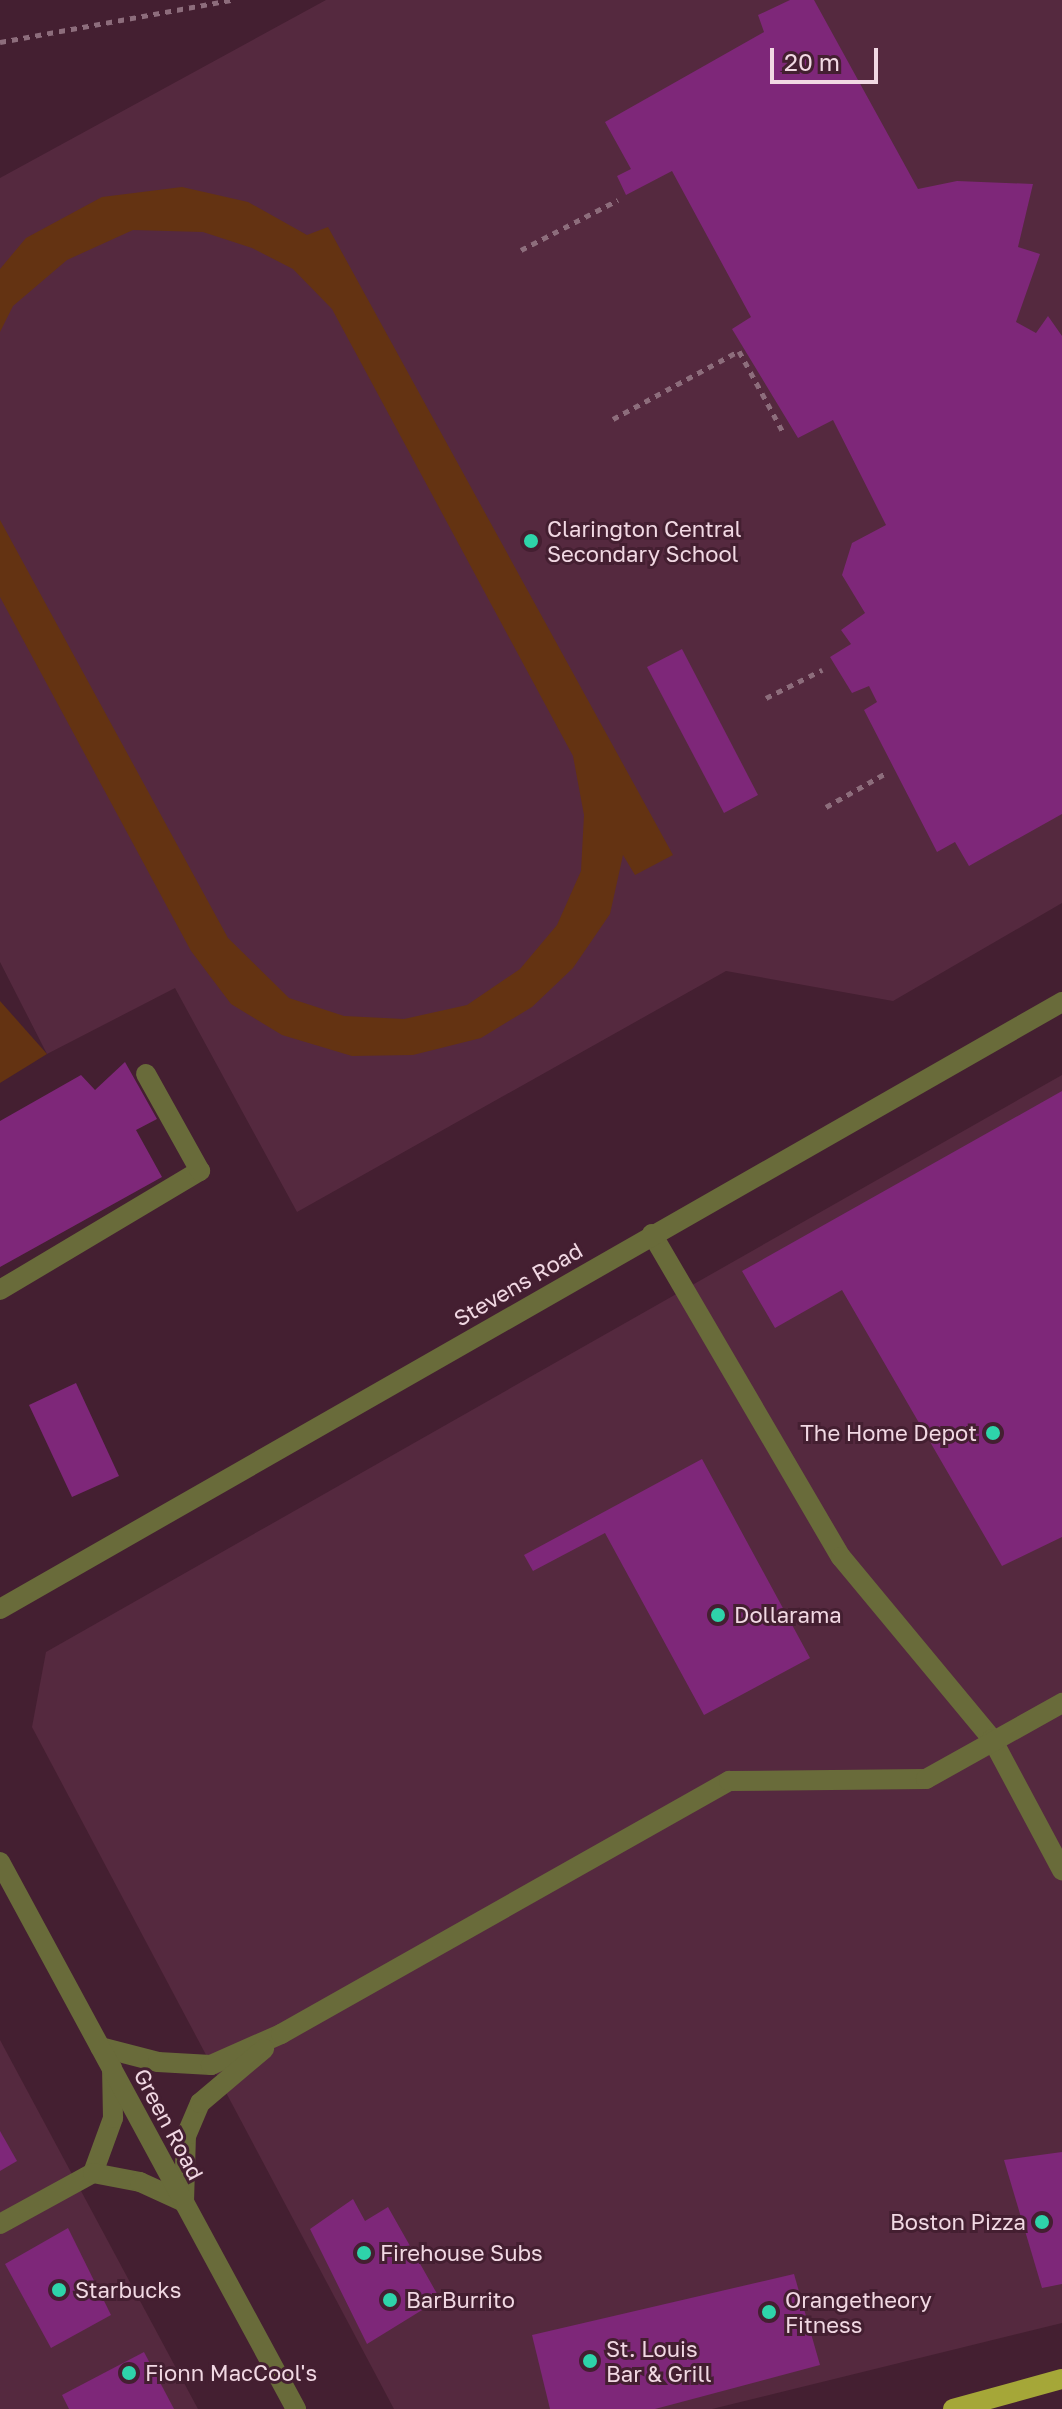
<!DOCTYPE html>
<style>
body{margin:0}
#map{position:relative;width:1062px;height:2409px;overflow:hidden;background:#441f31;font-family:"Golos Text",sans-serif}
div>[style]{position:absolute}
.built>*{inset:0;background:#55293f}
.green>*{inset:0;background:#643312}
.building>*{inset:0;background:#7e2779}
.path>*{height:5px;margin-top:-2.5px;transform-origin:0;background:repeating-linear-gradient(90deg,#8d6d7c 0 6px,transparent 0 12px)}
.service>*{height:20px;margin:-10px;padding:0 10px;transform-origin:10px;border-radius:10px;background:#696b3a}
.minor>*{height:20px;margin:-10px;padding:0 10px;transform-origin:10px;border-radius:10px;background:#696b3a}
.tertiary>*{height:20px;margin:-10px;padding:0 10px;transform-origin:10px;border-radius:10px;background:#696b3a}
.primary>*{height:20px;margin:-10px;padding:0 10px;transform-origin:10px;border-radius:10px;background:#a5a738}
.dots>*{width:22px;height:22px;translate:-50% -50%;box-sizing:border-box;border:4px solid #441f31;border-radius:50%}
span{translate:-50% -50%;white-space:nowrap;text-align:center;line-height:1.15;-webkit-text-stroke:6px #441f31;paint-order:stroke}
.poi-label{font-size:22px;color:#f1d8e3}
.left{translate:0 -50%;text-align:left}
.right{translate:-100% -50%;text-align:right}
.street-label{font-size:22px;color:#f1d8e3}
.scale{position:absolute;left:770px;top:48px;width:108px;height:36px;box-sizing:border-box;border:4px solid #f1d8e3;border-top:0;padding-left:10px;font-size:24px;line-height:28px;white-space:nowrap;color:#f1d8e3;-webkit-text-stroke:6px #441f31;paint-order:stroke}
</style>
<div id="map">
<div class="built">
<i style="clip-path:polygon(326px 0,1062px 0,1062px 903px,893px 1001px,726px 971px,297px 1212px,175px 988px,47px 1054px,0 962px,0 178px)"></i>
<i style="clip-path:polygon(1062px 1075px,1062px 2323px,712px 2409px,394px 2409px,32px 1727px,46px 1652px)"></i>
<i style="clip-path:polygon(0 2040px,198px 2409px,0 2409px)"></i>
</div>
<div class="green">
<i style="clip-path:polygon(182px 187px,248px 202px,307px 235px,328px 227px,673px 855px,635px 875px,623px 855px,610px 914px,573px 968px,532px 1007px,481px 1038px,413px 1055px,352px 1056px,282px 1035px,231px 1004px,191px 951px,0 597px,0 520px,228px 938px,289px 998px,344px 1016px,404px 1019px,467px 1005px,520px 969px,557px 925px,581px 871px,584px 815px,573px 756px,332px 309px,293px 269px,252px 248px,203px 232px,133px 230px,67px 260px,13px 306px,0 332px,0 269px,26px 238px,102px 197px)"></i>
<i style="clip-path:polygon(0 1001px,47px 1054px,0 1083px)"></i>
</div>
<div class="building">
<i style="clip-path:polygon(790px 0,814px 0,918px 189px,957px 181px,1033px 184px,1018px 247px,1040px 254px,1016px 322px,1036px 333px,1048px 316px,1062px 336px,1062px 814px,969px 866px,955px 842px,937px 852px,864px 710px,877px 702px,869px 686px,852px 693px,830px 657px,851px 644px,841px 630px,865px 613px,842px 575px,852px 543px,886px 525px,833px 420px,798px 438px,732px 329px,751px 317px,672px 171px,626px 195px,617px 176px,631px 169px,605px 122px,764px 32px,758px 15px)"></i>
<i style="clip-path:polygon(682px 649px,758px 795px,724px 813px,647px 667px)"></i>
<i style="clip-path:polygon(125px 1062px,157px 1119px,136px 1130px,162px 1177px,0 1267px,0 1121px,81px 1075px,95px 1090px)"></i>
<i style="clip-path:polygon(1062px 1091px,1062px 1537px,1002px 1566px,842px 1290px,775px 1328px,742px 1271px)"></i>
<i style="clip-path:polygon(76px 1383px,119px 1476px,72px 1497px,29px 1405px)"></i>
<i style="clip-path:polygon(702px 1459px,810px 1658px,704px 1715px,605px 1533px,533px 1571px,524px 1555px)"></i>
<i style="clip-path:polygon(0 2131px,17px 2161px,0 2171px)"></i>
<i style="clip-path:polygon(1062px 2152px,1062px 2284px,1042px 2288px,1004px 2160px)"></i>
<i style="clip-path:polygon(353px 2199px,365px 2221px,388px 2207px,440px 2299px,367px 2344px,310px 2229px)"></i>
<i style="clip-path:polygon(68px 2228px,111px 2315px,51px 2348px,5px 2264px)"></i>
<i style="clip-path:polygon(794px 2274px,820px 2365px,655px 2409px,550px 2409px,532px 2335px)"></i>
<i style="clip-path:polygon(144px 2352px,174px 2409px,69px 2409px,62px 2395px)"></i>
</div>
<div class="path">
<i style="left:0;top:42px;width:236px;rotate:-10.3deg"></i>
<i style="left:521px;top:250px;width:109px;rotate:-27.3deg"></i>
<i style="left:613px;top:419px;width:143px;rotate:-28.4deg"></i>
<i style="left:739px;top:351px;width:92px;rotate:61.5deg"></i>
<i style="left:766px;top:698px;width:63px;rotate:-26.6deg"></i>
<i style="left:826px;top:807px;width:69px;rotate:-29.5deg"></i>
</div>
<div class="service">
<i style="left:652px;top:1234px;width:374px;rotate:59.7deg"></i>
<i style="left:841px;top:1557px;width:236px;rotate:50.3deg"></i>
<i style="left:992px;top:1739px;width:149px;rotate:61.9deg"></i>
<i style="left:0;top:1290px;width:233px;rotate:-30.8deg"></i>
<i style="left:200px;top:1171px;width:111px;rotate:-119.1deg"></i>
<i style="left:100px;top:2047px;width:60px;rotate:14.5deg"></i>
<i style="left:158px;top:2062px;width:53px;rotate:3.2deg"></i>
<i style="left:211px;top:2065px;width:77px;rotate:-23.9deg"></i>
<i style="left:281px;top:2034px;width:515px;rotate:-29.45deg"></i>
<i style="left:729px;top:1781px;width:197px;rotate:-0.6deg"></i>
<i style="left:926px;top:1779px;width:156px;rotate:-29.2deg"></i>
<i style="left:93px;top:2173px;width:59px;rotate:-70deg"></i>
<i style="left:113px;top:2118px;width:50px;rotate:-91.1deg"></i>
<i style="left:0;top:2224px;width:106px;rotate:-28.7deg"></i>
<i style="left:93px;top:2173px;width:48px;rotate:10.8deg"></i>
<i style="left:140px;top:2182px;width:48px;rotate:24.4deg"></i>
<i style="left:184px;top:2202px;width:66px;rotate:-88.3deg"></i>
<i style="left:186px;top:2136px;width:36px;rotate:-67deg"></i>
<i style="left:200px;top:2103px;width:84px;rotate:-40.2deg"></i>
</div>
<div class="minor">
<i style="left:0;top:1609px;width:1223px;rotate:-29.75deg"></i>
</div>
<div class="tertiary">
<i style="left:0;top:1862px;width:622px;rotate:61.58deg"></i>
</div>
<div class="primary">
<i style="left:953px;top:2409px;width:113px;rotate:-15.4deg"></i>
</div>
<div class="dots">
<i style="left:531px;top:541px;background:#2ed4aa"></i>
<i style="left:993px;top:1433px;background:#2ed4aa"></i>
<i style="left:718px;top:1615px;background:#2ed4aa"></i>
<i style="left:1042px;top:2222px;background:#2ed4aa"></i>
<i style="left:364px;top:2253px;background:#2ed4aa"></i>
<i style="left:59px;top:2290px;background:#2ed4aa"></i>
<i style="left:390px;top:2300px;background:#2ed4aa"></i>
<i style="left:769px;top:2312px;background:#2ed4aa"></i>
<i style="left:590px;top:2361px;background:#2ed4aa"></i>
<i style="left:129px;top:2373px;background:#2ed4aa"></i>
</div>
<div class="poi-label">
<span class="left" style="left:547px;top:541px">Clarington Central<br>Secondary School</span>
<span class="right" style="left:977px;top:1433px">The Home Depot</span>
<span class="left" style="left:734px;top:1615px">Dollarama</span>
<span class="right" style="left:1026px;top:2222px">Boston Pizza</span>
<span class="left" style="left:380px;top:2253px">Firehouse Subs</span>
<span class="left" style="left:75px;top:2290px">Starbucks</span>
<span class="left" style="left:785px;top:2312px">Orangetheory<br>Fitness</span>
<span class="left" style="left:406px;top:2300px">BarBurrito</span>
<span class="left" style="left:606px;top:2361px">St. Louis<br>Bar &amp; Grill</span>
<span class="left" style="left:145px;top:2373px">Fionn MacCool's</span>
</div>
<div class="street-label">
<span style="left:518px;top:1284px;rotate:-30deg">Stevens Road</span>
<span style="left:169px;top:2124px;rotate:62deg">Green Road</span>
</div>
<div class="scale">20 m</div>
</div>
